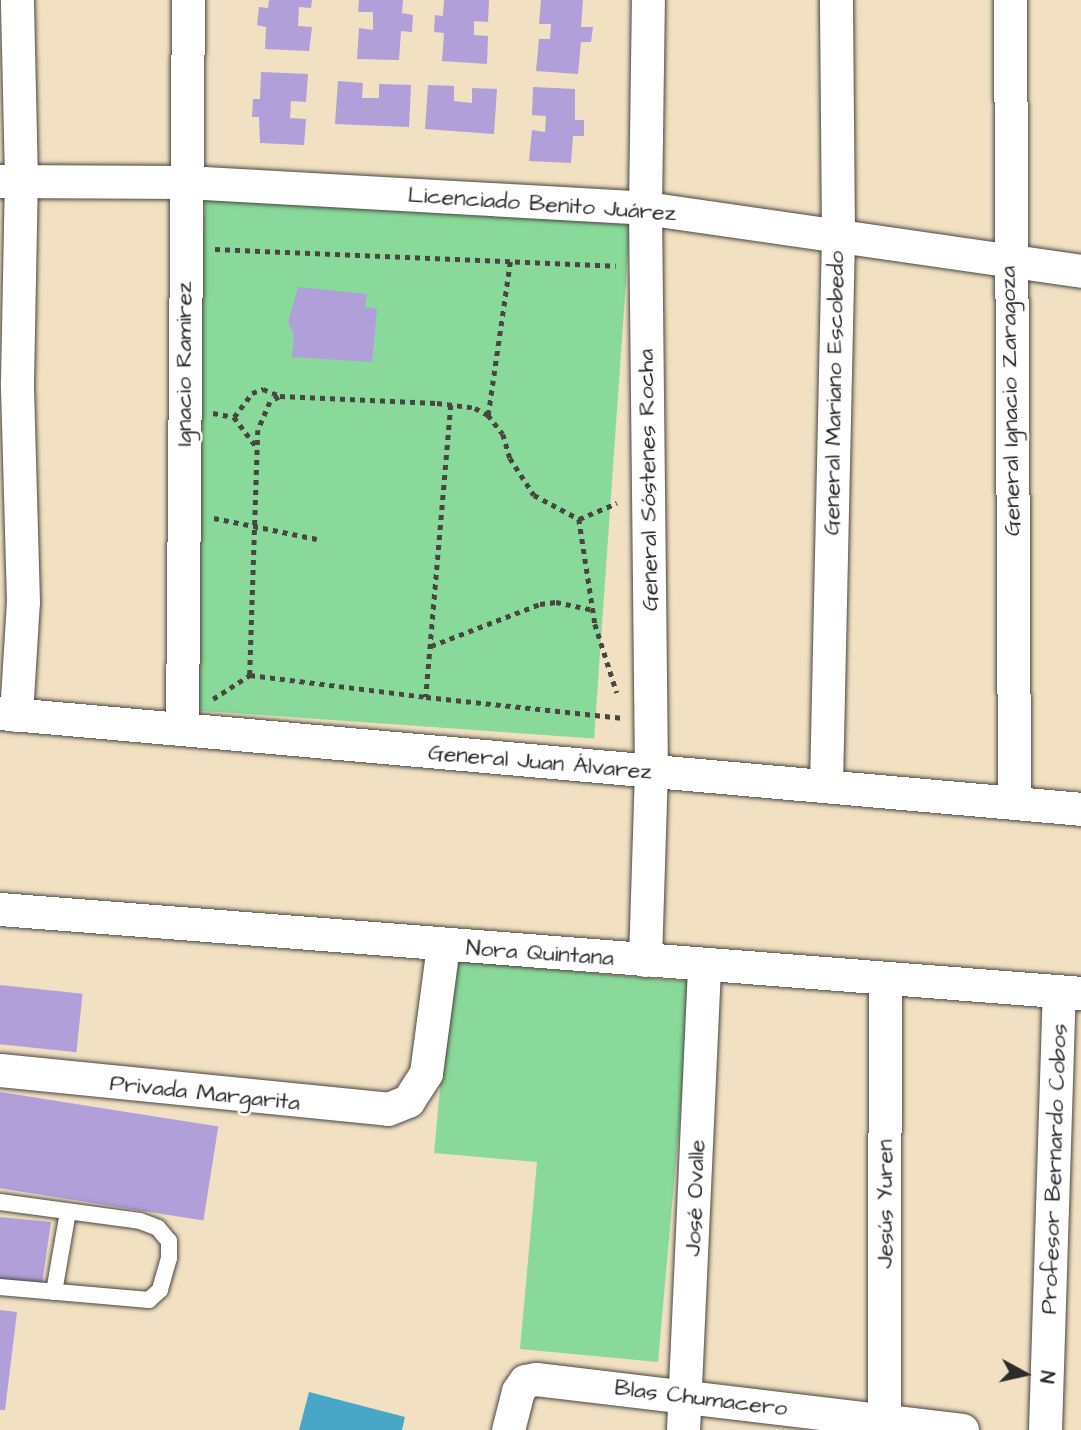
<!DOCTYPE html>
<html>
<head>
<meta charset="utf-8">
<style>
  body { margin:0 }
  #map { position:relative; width:1081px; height:1430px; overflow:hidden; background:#f1e0c2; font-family:"Architects Daughter",sans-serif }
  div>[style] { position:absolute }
  .green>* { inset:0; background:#89da9a; transform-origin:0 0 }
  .water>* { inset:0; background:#48a7c7 }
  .building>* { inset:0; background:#b09fd9; transform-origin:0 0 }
  .path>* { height:4.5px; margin-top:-2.25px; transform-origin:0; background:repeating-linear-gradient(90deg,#494642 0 5px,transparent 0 10px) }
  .roads { filter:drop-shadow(0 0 2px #494642) drop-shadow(0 0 2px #494642) }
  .service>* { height:16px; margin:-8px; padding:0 8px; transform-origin:8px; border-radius:8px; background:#fff }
  .minor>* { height:33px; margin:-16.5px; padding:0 16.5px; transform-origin:16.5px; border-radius:16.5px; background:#fff }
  span { translate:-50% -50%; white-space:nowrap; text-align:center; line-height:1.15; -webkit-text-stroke:5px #fff; paint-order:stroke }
  .street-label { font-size:23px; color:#2b2b2b }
  .north { position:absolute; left:990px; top:1339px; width:70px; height:70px; -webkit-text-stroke:5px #fff; paint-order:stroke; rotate:98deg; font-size:19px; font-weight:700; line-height:28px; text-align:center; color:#2b2b2b }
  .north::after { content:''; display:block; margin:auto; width:24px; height:32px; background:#2b2b2b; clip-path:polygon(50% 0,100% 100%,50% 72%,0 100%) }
</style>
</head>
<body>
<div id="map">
  <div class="green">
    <div style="left:206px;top:195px;width:425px;height:515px;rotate:4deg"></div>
    <div style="clip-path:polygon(452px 960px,692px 982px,658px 1362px,520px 1349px,537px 1162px,434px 1153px)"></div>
  </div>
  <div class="water">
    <div style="clip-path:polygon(309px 1392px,405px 1417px,402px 1430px,299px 1430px)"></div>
  </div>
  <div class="building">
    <div style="clip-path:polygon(269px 0,312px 0,311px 8px,299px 7px,298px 26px,312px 27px,309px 51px,265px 49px,266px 27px,257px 25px,259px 7px,268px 8px)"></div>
    <div style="clip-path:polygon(359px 0,403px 0,402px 13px,413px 15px,412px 32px,401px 31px,399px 60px,357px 59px,359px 28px,373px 30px,373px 12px,358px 12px)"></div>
    <div style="clip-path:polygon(444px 0,489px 0,488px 22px,474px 21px,474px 35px,488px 36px,487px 64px,442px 61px,444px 33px,434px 32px,435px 15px,443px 16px)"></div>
    <div style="clip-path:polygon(541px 0,583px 0,581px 27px,593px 27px,591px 42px,581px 42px,578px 74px,536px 71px,539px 39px,550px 39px,551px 24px,539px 24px)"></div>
    <div style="clip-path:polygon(261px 72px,308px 74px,306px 102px,291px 101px,290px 118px,306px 119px,304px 145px,260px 143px,259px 117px,252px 117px,253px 99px,260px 99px)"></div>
    <div style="clip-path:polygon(338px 81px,363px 83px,362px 98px,379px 98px,379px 84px,411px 85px,409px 127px,335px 124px)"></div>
    <div style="clip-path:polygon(428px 85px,454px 86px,454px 101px,472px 103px,472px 88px,497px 89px,494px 134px,425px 129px)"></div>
    <div style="clip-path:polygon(533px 87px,575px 89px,575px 120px,584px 120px,584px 136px,573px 136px,571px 163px,529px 161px,532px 130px,545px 132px,546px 116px,532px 115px)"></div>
    <div style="clip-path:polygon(298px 287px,367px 294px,365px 307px,377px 309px,372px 362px,292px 357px,294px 335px,288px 322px)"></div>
    <div style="left:0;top:985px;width:83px;height:59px;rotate:6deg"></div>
    <div style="left:0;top:1092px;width:221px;height:95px;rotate:9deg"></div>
    <div style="clip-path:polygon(0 1217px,51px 1222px,42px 1284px,0 1279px)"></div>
    <div style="clip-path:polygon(0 1310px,17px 1312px,5px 1410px,0 1410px)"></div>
  </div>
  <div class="path">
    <div style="left:215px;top:249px;width:401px;rotate:2.4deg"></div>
    <div style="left:279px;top:397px;width:10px;rotate:151deg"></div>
    <div style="left:270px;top:402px;width:30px;rotate:113deg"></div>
    <div style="left:258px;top:430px;width:245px;rotate:91.9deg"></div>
    <div style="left:250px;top:675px;width:177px;rotate:7.1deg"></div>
    <div style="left:451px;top:405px;width:293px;rotate:94.9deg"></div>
    <div style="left:426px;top:697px;width:196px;rotate:6.1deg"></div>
    <div style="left:213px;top:413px;width:21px;rotate:11deg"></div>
    <div style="left:234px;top:417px;width:39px;rotate:53deg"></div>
    <div style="left:488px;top:415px;width:155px;rotate:-81.8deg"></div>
    <div style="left:234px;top:417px;width:30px;rotate:-53deg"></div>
    <div style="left:252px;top:393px;width:12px;rotate:-20deg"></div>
    <div style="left:263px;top:389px;width:18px;rotate:22deg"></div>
    <div style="left:280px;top:396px;width:157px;rotate:2.6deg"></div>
    <div style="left:437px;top:403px;width:38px;rotate:7deg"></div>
    <div style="left:475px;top:408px;width:15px;rotate:28deg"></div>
    <div style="left:488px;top:415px;width:24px;rotate:52deg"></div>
    <div style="left:503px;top:434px;width:25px;rotate:74deg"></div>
    <div style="left:510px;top:458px;width:44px;rotate:57deg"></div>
    <div style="left:534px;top:495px;width:51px;rotate:28.1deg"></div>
    <div style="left:579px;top:519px;width:106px;rotate:81.3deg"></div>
    <div style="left:595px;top:624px;width:72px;rotate:72.3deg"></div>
    <div style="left:214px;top:518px;width:105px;rotate:11.5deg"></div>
    <div style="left:579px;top:519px;width:41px;rotate:-22.8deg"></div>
    <div style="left:431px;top:646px;width:117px;rotate:-21.1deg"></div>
    <div style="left:540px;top:604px;width:16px;rotate:-7deg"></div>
    <div style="left:556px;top:602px;width:38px;rotate:12deg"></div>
    <div style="left:213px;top:699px;width:44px;rotate:-33deg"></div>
  </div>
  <div class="roads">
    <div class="service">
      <div style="left:0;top:1202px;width:141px;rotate:7.7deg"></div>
      <div style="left:140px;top:1221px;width:19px;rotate:21deg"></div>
      <div style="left:158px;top:1228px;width:17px;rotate:50deg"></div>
      <div style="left:169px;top:1241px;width:17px;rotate:90deg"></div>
      <div style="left:169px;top:1258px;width:33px;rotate:106deg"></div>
      <div style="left:160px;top:1290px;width:15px;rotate:138deg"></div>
      <div style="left:149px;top:1300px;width:150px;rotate:-175deg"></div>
      <div style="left:54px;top:1292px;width:81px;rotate:-80.1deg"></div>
    </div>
    <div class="minor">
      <div style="left:1010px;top:0;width:803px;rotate:89.71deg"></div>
      <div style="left:0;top:181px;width:186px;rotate:0.3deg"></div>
      <div style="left:186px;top:182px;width:460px;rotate:3.2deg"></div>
      <div style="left:645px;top:208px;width:441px;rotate:8.2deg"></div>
      <div style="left:0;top:713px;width:1085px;rotate:5.07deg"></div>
      <div style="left:16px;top:715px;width:113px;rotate:-86.5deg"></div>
      <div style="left:23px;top:602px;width:220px;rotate:-91.6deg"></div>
      <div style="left:17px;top:382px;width:202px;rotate:-88.9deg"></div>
      <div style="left:21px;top:180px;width:180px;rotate:-91.3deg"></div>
      <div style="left:182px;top:727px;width:727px;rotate:-89.53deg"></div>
      <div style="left:826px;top:785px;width:550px;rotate:-88.75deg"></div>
      <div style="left:838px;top:235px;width:235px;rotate:-90.5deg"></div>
      <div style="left:0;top:909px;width:1084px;rotate:4.44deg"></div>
      <div style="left:645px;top:960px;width:188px;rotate:-88.2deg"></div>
      <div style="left:651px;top:772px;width:564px;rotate:-90.61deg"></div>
      <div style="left:645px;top:208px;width:208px;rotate:-89.2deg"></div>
      <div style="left:0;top:1070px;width:390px;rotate:5.7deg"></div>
      <div style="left:388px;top:1109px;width:22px;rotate:-22deg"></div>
      <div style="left:408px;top:1101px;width:33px;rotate:-57deg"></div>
      <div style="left:426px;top:1073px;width:128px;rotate:-82.4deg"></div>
      <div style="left:508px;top:1430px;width:40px;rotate:-75.6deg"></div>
      <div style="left:518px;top:1391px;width:12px;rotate:-55deg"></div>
      <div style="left:525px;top:1381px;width:11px;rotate:-10deg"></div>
      <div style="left:536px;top:1379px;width:429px;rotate:6.8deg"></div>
      <div style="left:683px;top:1430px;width:465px;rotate:-87.4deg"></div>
      <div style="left:884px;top:1430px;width:452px;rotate:-89.9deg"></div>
      <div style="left:1045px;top:1430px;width:438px;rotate:-88.2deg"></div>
    </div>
  </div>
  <div class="street-label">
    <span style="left:542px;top:204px;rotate:4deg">Licenciado Benito Juárez</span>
    <span style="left:184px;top:364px;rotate:-90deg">Ignacio Ramirez</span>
    <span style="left:834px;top:393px;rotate:-89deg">General Mariano Escobedo</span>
    <span style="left:1010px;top:401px;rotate:-91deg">General Ignacio Zaragoza</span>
    <span style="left:648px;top:480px;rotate:-91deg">General Sóstenes Rocha</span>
    <span style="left:540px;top:762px;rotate:5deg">General Juan Álvarez</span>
    <span style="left:540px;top:953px;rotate:4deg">Nora Quintana</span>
    <span style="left:205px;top:1093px;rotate:6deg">Privada Margarita</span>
    <span style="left:1054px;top:1169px;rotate:-88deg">Profesor Bernardo Cobos</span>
    <span style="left:695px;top:1198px;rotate:-88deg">José Ovalle</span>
    <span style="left:885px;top:1204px;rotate:-90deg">Jesús Yuren</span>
    <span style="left:701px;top:1398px;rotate:7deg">Blas Chumacero</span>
  </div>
  <div class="north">N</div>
</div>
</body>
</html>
